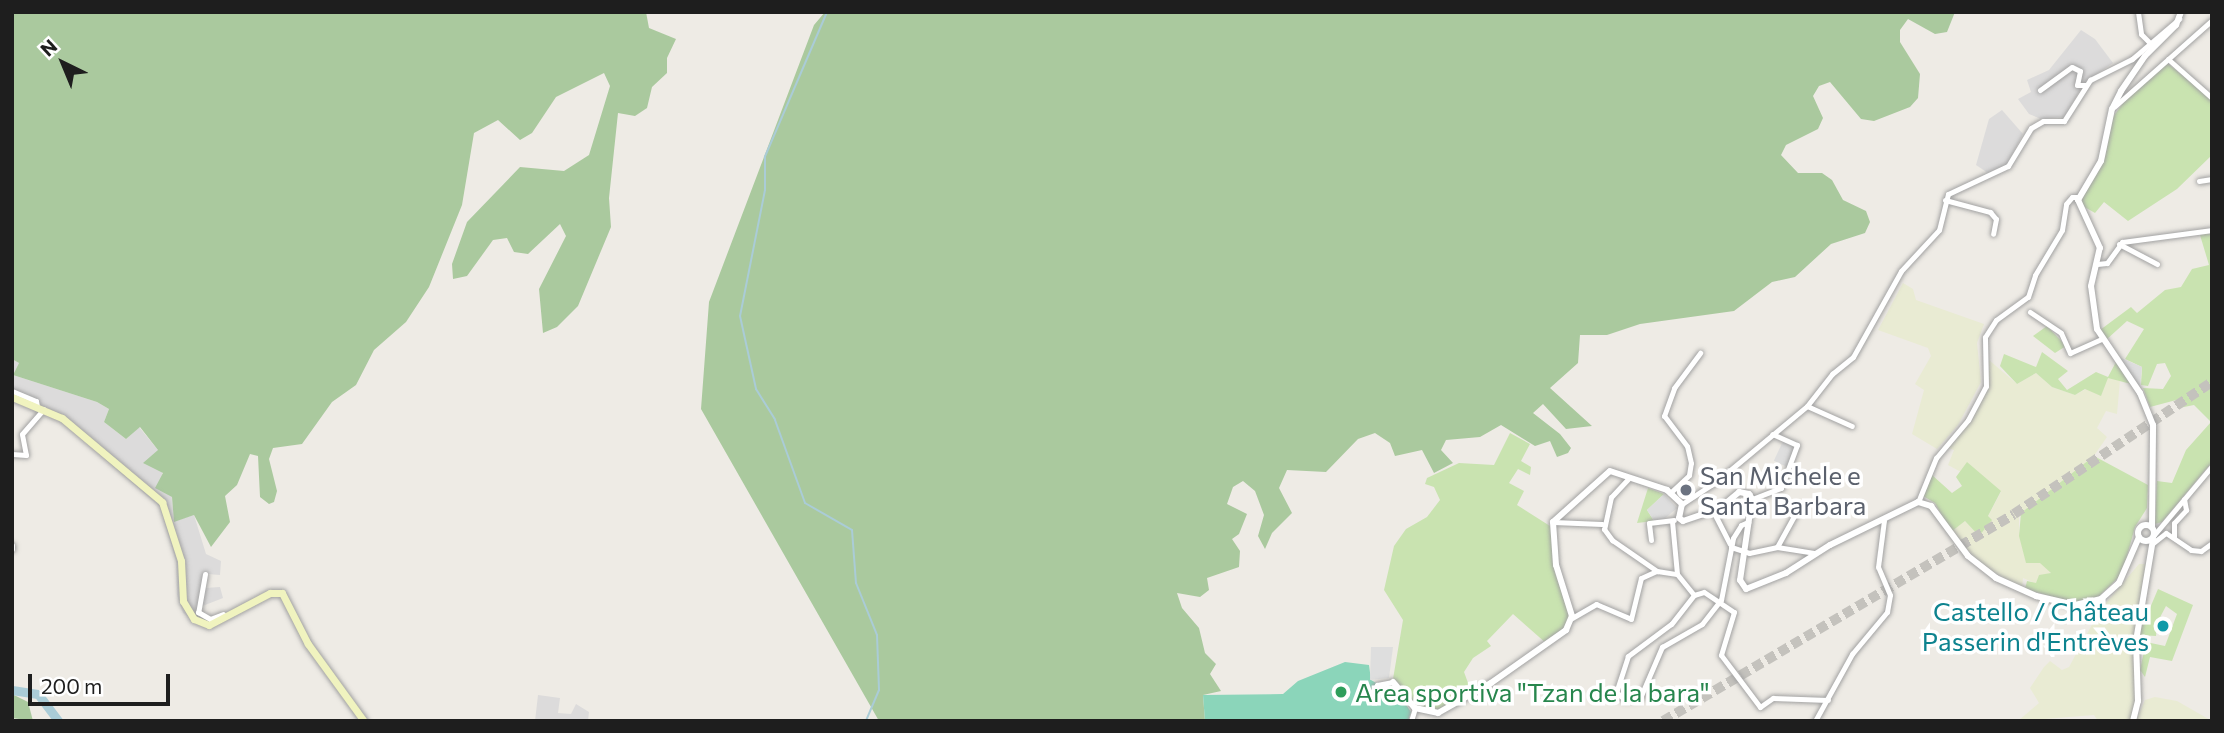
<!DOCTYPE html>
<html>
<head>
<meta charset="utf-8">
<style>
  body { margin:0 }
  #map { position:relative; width:2224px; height:733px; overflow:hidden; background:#eeebe5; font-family:Commissioner,sans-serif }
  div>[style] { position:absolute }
  .residential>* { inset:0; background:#dcdbdb }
  .farmland>* { inset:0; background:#e9ebd3 }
  .grass>* { inset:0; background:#c9e3b0 }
  .forest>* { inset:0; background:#aac99e }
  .pitch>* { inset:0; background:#8bd5ba }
  .parking>* { inset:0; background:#dedede; transform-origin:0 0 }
  .stream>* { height:2px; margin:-1px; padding:0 1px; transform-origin:1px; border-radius:1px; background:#aaccd7 }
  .river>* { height:9px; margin:-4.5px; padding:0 4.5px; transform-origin:4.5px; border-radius:4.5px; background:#aaccd7 }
  .motorway-tunnel>* { height:10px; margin-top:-5px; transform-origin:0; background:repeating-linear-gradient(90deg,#c4c2bd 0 10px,transparent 0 15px) }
  .roads { filter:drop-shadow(0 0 2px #a2a2a2) drop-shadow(0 0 2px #a2a2a2) }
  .minor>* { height:5px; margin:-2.5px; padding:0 2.5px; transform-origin:2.5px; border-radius:2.5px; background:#fff }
  .tertiary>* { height:6px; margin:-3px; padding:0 3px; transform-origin:3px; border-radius:3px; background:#fff }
  .tertiary>.ring { margin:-3px; padding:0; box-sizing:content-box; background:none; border:6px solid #fff; border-radius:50% }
  .secondary>* { height:7px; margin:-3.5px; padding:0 3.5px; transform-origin:3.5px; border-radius:3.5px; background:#f0f3bf }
  .dots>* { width:19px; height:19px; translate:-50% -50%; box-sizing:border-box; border:4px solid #fff; border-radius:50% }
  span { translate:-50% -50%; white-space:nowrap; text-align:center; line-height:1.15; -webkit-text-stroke:7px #fff; paint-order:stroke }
  .worship-label { font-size:26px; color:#5b616d }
  .left { translate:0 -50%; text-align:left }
  .culture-label { font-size:26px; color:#0d838f }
  .right { translate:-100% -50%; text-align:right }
  .leisure-label { font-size:26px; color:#27864d }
  .frame { position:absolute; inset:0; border:14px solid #1e1e1e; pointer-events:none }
  .north { position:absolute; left:28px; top:28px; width:70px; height:70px; -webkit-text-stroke:5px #fff; paint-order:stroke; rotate:317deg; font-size:19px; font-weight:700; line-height:28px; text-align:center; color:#1e1e1e }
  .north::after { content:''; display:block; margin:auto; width:24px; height:32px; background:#1e1e1e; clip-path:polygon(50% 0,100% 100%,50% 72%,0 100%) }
  .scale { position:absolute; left:28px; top:674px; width:142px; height:32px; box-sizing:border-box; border:4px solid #1e1e1e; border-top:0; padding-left:9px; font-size:21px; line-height:24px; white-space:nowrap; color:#1e1e1e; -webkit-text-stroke:5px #fff; paint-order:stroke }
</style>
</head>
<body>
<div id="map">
  <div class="residential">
    <div style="clip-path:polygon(2081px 30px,2095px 39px,2113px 63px,2085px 82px,2064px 117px,2041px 119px,2029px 114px,2018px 99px,2031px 92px,2027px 80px,2049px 70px)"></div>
    <div style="clip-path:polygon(2002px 110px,2023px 134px,2007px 164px,1988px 173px,1976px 165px,1989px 119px)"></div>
    <div style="clip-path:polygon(12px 359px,19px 363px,13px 375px,97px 402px,109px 409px,104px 422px,126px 439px,139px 427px,158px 450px,166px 492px,172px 497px,174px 521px,194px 515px,206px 554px,221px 561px,220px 575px,207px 574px,205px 588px,220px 587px,223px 598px,200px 607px,205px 615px,201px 626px,183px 613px,177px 595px,176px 561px,160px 507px,62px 422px,12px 400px)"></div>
    <div style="clip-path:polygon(538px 695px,560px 698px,558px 713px,571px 714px,576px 704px,589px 712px,588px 721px,535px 721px)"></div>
  </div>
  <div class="farmland">
    <div style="clip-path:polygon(1903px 283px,1913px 289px,1916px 300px,1984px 324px,1977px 343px,1981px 382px,1958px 425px,1937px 449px,1912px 434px,1924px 390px,1915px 384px,1931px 356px,1928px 348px,1878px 330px)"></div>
    <div style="clip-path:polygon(1989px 360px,2017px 384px,2036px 373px,2052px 387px,2075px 395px,2108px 377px,2120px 380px,2117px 414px,2106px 411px,2097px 428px,2107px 437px,2091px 460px,2019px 517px,2019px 532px,2051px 573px,2037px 584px,2023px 578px,2022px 588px,1980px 564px,1951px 532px,1965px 521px,1978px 535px,2001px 492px,1967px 463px,1961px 472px,1948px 465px,1954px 450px,1948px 448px,1971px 421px,1989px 385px)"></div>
    <div style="clip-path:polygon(2139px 564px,2146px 564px,2133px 640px,2135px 703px,2131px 721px,2098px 721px,2094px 715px,2018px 721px,2039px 703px,2030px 688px,2044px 667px,2050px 661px,2062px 670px,2069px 667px,2100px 610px)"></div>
    <div style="clip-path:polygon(2155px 697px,2177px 701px,2212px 721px,2136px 721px,2145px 700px)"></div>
  </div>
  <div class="grass">
    <div style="clip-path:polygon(2167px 63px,2212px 99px,2212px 155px,2177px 189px,2128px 221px,2104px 202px,2095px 213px,2081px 205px,2081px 200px,2105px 157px,2113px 117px,2126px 99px)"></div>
    <div style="clip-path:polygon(2212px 232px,2212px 462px,2162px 522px,2155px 524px,2157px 481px,2172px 483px,2186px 450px,2211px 422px,2194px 405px,2179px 408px,2180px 399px,2150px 407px,2143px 388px,2163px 389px,2171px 376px,2165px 363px,2157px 364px,2148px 386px,2141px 385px,2142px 367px,2125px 359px,2144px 329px,2127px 321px,2106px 340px,2100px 330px,2131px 307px,2137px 313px,2165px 290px,2181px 287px,2192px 269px,2209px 265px,2200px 235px)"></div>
    <div style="clip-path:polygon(2047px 326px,2066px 346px,2055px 353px,2033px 336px)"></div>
    <div style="clip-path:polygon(2042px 352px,2068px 371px,2058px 379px,2067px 390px,2096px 372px,2108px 377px,2116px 362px,2131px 384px,2108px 378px,2101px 396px,2085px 389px,2075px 395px,2052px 387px,2036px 373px,2017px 384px,2000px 366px,2004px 354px,2036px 367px)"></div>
    <div style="clip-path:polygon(1510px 433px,1530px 444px,1521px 461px,1531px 467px,1530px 475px,1518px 469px,1509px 483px,1524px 491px,1517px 505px,1550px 526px,1555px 573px,1570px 616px,1566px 627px,1547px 644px,1513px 614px,1487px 641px,1491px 646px,1473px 658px,1464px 672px,1471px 691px,1439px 710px,1417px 706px,1393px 679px,1403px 620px,1384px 590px,1394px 546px,1406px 529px,1427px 517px,1440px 500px,1434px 487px,1425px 484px,1427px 478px,1459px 463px,1494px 465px)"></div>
    <div style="clip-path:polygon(2094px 456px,2148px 485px,2147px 508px,2135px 527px,2122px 574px,2097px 598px,2075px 603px,2025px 589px,2027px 581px,2036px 583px,2039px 575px,2051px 573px,2040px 563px,2026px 563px,2019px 536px,2021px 513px)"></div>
    <div style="clip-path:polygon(1967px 462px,2001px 491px,1988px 516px,1992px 520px,1979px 536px,1965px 521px,1951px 532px,1935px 503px,1923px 496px,1932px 475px,1952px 493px,1962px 486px,1956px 477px)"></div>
    <div style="clip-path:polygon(1648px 488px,1664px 494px,1647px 510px,1654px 521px,1637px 523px)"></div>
    <div style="clip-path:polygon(2158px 589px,2193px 605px,2172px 661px,2150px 657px,2145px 677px,2140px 670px,2146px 642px,2165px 646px,2177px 614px,2166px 606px,2157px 623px,2156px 636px,2140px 635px,2146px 607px,2150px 608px)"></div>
  </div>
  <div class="forest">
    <div style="clip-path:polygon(12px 12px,646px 12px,649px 28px,676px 39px,667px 58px,667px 73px,652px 87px,647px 108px,635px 116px,618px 113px,609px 198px,611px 227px,578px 306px,557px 327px,543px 333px,539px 289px,566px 236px,560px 224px,528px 254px,514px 252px,507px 238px,493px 240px,467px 276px,453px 279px,452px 264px,467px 222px,520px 167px,564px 171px,589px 155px,610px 86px,604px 73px,556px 97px,532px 133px,520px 140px,498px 120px,474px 133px,462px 205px,429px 287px,406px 322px,374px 350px,356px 385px,332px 402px,302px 444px,273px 448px,269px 459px,277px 491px,274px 502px,269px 504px,260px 497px,258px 456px,250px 454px,237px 485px,225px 496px,230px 522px,211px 547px,194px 515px,174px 522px,172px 497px,155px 488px,163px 473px,143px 463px,158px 450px,140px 427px,126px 439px,104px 422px,109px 409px,97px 402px,13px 375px,19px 363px,12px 359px)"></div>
    <div style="clip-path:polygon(825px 12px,1955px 12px,1947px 32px,1935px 34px,1908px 19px,1900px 30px,1900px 42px,1920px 74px,1918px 98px,1910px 107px,1874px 121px,1861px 119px,1830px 82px,1819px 86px,1813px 96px,1823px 118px,1818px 129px,1786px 145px,1781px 155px,1798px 173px,1822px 173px,1832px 180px,1843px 200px,1866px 211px,1870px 222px,1865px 233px,1831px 244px,1795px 277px,1772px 282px,1734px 311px,1640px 324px,1607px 335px,1580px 335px,1578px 363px,1550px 388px,1592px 426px,1566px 429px,1543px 404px,1533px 413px,1560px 434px,1571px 448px,1568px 453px,1557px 457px,1550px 441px,1535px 446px,1501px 425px,1480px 437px,1446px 440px,1441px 450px,1453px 463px,1434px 473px,1422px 450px,1395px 456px,1390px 443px,1375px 433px,1358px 439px,1326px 472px,1287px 470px,1279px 488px,1292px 513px,1272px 533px,1265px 549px,1258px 536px,1264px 515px,1255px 491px,1243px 481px,1233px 487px,1227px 504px,1247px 514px,1239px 534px,1232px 539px,1240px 551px,1239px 567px,1207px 578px,1209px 590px,1200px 597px,1177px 593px,1182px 608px,1199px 628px,1205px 653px,1216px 664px,1210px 674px,1221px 691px,1203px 695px,1205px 721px,879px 721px,701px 409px,709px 302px,814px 25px)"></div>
    <div style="clip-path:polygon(12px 694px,28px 702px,33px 721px,12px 718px)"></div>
  </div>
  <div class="pitch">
    <div style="clip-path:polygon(1345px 662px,1369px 665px,1371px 680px,1401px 697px,1411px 712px,1408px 721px,1205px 721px,1203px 695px,1283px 694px,1298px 681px)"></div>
  </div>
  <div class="parking">
    <div style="clip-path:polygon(2117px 356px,2142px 367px,2140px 388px)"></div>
    <div style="left:1784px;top:439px;width:14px;height:24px;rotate:25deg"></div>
    <div style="clip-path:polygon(1664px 494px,1677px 508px,1663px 520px,1654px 521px,1647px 510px)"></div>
    <div style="clip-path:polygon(1371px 647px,1393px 647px,1389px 678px,1370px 680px)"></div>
  </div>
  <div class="stream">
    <div style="left:827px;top:12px;width:158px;rotate:113.2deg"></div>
    <div style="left:765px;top:157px;width:33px;rotate:90deg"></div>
    <div style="left:765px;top:190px;width:128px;rotate:101.2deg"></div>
    <div style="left:740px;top:316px;width:75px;rotate:77.6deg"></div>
    <div style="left:756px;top:389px;width:36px;rotate:58deg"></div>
    <div style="left:775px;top:420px;width:88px;rotate:70.1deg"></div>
    <div style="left:805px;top:503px;width:54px;rotate:29.9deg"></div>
    <div style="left:852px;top:530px;width:53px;rotate:85.7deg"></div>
    <div style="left:856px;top:583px;width:56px;rotate:68deg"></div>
    <div style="left:877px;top:635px;width:55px;rotate:87.9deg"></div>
    <div style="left:879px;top:690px;width:34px;rotate:113deg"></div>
  </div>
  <div class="river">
    <div style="left:12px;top:690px;width:26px;rotate:9deg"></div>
    <div style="left:38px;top:694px;width:34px;rotate:53deg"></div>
  </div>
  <div class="motorway-tunnel">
    <div style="left:1663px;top:721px;width:407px;rotate:-30.5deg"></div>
    <div style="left:2014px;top:514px;width:238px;rotate:-33.7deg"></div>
  </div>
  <div class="roads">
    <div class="minor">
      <div style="left:2138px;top:12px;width:22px;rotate:82deg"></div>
      <div style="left:2141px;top:34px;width:13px;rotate:45deg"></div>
      <div style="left:2168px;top:59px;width:59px;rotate:41.6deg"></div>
      <div style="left:2040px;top:90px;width:39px;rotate:-36deg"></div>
      <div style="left:2072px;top:67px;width:9px;rotate:27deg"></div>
      <div style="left:2080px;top:71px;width:14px;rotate:102deg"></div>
      <div style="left:2077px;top:85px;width:8px"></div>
      <div style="left:2114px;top:107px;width:131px;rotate:-41.6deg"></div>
      <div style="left:2199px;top:181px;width:13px;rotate:-9deg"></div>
      <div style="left:1945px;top:200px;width:47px;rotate:14.9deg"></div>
      <div style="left:1990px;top:212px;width:9px;rotate:49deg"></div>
      <div style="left:1996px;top:219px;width:15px;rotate:101deg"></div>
      <div style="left:2119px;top:244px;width:43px;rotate:27.8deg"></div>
      <div style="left:2097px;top:264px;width:10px;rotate:-6deg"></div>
      <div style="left:2107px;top:263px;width:26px;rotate:-54deg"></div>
      <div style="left:2122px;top:242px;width:91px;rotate:-7.6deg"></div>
      <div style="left:2030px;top:312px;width:37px;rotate:34deg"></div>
      <div style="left:2061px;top:333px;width:22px;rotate:66deg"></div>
      <div style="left:2070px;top:353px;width:35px;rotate:-24deg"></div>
      <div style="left:12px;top:391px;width:26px;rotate:23deg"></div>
      <div style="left:36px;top:401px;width:5px;rotate:79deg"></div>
      <div style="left:1807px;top:406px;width:49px;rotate:24deg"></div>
      <div style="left:12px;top:454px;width:14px;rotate:4deg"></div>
      <div style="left:26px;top:455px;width:21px;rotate:-101deg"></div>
      <div style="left:22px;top:434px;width:33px;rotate:-49deg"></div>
      <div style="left:1628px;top:479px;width:25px;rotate:133deg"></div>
      <div style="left:1611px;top:497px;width:33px;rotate:102deg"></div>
      <div style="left:1604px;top:529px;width:14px;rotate:54deg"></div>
      <div style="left:1612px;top:540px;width:55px;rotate:34.6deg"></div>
      <div style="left:1670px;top:493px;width:26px;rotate:-43deg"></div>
      <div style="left:1689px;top:475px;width:12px;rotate:-81deg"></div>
      <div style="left:1691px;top:463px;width:17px;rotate:-103deg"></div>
      <div style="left:1687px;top:446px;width:38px;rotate:-127deg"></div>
      <div style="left:1664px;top:416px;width:30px;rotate:-70deg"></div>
      <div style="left:1674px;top:388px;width:44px;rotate:-53.4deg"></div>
      <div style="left:1752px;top:499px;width:31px;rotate:-21deg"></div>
      <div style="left:1781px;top:488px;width:46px;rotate:-69.6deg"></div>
      <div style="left:1797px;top:445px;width:27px;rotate:-156deg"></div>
      <div style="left:1918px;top:502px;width:48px;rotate:-67.8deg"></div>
      <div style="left:1936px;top:458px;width:50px;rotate:-49.9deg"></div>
      <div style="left:1968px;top:420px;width:38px;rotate:-62deg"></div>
      <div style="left:1986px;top:386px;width:49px;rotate:-91.2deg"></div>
      <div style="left:1985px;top:337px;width:20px;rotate:-57deg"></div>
      <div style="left:1996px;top:320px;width:39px;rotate:-36deg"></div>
      <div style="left:2028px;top:297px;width:23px;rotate:-72deg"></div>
      <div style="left:2035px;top:275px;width:52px;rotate:-59deg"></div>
      <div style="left:2062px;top:230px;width:26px;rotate:-81deg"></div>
      <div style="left:2066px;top:204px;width:9px;rotate:-49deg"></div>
      <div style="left:2072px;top:197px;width:7px"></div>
      <div style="left:1682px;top:504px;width:42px;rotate:-33.3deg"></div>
      <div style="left:1717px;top:481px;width:117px;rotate:-39.8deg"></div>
      <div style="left:1807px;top:406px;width:41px;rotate:-52deg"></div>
      <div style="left:1832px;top:374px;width:27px;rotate:-39deg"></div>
      <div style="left:1853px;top:357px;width:98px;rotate:-60.8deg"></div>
      <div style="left:1901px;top:271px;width:56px;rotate:-47.2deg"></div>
      <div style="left:1939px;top:230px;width:37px;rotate:-76deg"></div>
      <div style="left:1948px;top:194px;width:66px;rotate:-25deg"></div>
      <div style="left:2008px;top:166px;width:44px;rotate:-58.8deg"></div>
      <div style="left:2031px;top:128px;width:14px;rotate:-30deg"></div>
      <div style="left:2043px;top:121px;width:21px"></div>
      <div style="left:2064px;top:121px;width:49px;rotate:-57.6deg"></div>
      <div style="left:2090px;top:80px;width:47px;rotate:-26.6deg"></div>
      <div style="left:2132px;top:59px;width:62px;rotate:-40.4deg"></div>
      <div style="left:1713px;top:511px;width:37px;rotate:63deg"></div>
      <div style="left:1672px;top:521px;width:53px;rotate:84.6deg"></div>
      <div style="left:1553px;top:522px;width:49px;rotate:2.3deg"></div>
      <div style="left:2154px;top:535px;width:90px;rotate:-50deg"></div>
      <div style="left:2174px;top:537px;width:14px;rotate:-90deg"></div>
      <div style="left:2174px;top:523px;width:18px;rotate:-47deg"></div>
      <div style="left:2186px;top:510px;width:11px;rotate:-100deg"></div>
      <div style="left:1651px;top:540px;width:17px;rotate:-97deg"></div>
      <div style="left:1649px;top:523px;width:25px;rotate:-7deg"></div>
      <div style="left:2153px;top:543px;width:16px;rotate:-38deg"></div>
      <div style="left:2166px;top:533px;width:30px;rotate:34deg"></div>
      <div style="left:2191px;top:550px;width:10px;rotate:6deg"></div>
      <div style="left:2201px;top:551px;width:14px;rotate:-36deg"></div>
      <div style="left:12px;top:545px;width:4px;rotate:90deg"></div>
      <div style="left:1731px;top:547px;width:19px;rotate:18deg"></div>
      <div style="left:1749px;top:553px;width:29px;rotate:-12deg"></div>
      <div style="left:1777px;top:547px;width:39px;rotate:9deg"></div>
      <div style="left:1777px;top:547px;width:46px;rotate:-61.2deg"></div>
      <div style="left:205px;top:574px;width:39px;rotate:100deg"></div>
      <div style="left:198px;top:612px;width:14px;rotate:30deg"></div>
      <div style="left:210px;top:619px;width:14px;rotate:-21deg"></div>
      <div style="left:1694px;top:595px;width:37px;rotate:128deg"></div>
      <div style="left:1671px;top:624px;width:54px;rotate:143.3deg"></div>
      <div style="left:1628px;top:656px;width:38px;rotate:108deg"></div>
      <div style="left:1616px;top:692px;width:11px;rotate:41deg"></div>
      <div style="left:1624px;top:699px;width:16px;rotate:-4deg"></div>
      <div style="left:1640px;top:698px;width:56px;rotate:-66.7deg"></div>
      <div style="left:1662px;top:647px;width:46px;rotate:-29.9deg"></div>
      <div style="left:1702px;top:624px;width:31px;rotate:-52deg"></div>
      <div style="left:1721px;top:600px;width:63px;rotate:-79deg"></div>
      <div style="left:1733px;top:538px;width:15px;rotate:-58deg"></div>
      <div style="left:1741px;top:525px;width:8px;rotate:-23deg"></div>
      <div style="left:1572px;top:618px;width:28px;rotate:-30deg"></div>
      <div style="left:1596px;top:604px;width:38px;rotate:23deg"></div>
      <div style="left:1631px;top:619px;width:42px;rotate:-76.3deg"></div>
      <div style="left:1641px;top:578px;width:17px;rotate:-24deg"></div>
      <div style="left:1657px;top:571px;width:20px;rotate:9deg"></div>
      <div style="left:1677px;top:574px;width:27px;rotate:51deg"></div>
      <div style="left:1694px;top:595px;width:10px;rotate:-17deg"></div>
      <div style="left:1704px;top:592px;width:36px;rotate:34deg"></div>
      <div style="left:1734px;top:612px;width:45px;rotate:106.8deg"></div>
      <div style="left:1721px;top:655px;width:65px;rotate:53.1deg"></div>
      <div style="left:1760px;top:707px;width:16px;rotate:-35deg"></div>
      <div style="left:1773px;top:698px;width:55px;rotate:2.1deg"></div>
      <div style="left:1371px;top:694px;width:11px;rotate:-56deg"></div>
      <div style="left:1377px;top:685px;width:16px;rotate:-11deg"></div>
      <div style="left:1411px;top:721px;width:14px;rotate:-73deg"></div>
      <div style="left:1815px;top:721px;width:77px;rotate:-61.1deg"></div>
      <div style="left:1852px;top:654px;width:55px;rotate:-50.2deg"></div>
      <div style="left:1887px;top:612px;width:17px;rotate:-80deg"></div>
      <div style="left:1890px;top:595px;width:30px;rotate:-113deg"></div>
      <div style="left:1878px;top:567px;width:47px;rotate:-82.7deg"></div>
    </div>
    <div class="tertiary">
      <div class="ring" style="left:2138px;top:525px;width:10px;height:10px"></div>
      <div style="left:2152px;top:527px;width:102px;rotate:-89.4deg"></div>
      <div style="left:2153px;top:425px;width:35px;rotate:-112deg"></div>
      <div style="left:2140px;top:393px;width:77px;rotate:-123.9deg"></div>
      <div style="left:2097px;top:329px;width:43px;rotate:-97.9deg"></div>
      <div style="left:2091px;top:286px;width:39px;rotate:-77deg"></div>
      <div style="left:2100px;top:248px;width:53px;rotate:-114.6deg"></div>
      <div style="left:2078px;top:200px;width:45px;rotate:-59.5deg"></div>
      <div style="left:2101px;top:161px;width:53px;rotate:-78.1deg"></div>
      <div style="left:2112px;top:109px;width:20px;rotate:-63deg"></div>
      <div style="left:2121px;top:91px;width:42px;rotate:-55.6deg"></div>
      <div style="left:2145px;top:56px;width:44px;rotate:-45deg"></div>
      <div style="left:2176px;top:25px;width:14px;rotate:-69deg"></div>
      <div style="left:1393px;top:682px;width:34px;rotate:50deg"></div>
      <div style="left:1415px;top:708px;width:24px;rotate:12deg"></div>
      <div style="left:1438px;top:713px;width:61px;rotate:-29.5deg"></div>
      <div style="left:1491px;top:683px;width:92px;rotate:-35.2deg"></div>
      <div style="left:1566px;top:630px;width:15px;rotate:-67deg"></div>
      <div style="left:1572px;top:616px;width:53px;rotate:-107.4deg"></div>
      <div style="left:1556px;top:565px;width:43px;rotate:-94deg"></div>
      <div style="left:1553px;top:522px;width:76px;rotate:-41.8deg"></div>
      <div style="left:1610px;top:471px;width:60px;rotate:18.4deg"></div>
      <div style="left:1667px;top:490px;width:21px;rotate:43deg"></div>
      <div style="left:1682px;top:504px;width:14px;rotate:102deg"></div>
      <div style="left:1679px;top:518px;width:5px;rotate:37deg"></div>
      <div style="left:1683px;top:521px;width:39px;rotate:-19deg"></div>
      <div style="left:1720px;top:508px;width:25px;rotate:-40deg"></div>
      <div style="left:1739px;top:492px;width:10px;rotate:11deg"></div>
      <div style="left:1749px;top:494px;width:6px;rotate:59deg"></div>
      <div style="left:1752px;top:499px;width:82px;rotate:98.4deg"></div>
      <div style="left:1740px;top:580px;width:11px;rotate:56deg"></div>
      <div style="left:1746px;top:589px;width:43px;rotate:-21.8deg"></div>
      <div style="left:1786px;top:573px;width:52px;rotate:-32.5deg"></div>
      <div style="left:1830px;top:545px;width:98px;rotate:-26deg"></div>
      <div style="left:1918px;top:502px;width:14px;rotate:17deg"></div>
      <div style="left:1931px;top:506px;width:62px;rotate:53.5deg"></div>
      <div style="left:1968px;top:556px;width:36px;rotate:38deg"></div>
      <div style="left:1996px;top:578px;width:44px;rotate:24.2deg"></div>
      <div style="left:2036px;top:596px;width:40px;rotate:13deg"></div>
      <div style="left:2075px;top:605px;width:27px;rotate:-13deg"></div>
      <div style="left:2101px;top:599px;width:24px;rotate:-42deg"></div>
      <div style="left:2119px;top:583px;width:50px;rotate:-66.5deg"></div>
      <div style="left:2133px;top:721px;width:21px;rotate:-76deg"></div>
      <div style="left:2138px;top:701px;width:60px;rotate:-91.9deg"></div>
      <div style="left:2136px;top:641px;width:103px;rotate:-80.5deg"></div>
    </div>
    <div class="secondary">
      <div style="left:12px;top:397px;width:54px;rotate:22.8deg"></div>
      <div style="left:62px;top:418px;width:131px;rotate:40deg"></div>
      <div style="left:162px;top:502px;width:62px;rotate:72.1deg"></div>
      <div style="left:181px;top:561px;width:40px;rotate:87.1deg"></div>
      <div style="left:183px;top:601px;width:21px;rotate:59deg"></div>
      <div style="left:194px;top:619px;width:16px;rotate:22deg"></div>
      <div style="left:209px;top:625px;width:69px;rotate:-27.7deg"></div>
      <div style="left:270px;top:593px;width:12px"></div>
      <div style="left:282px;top:593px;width:57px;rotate:63deg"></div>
      <div style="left:308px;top:644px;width:95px;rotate:54deg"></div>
    </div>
  </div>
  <div class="dots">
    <div style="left:1686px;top:490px;background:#6b7280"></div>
    <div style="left:2163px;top:626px;background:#0f9aa8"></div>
    <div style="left:1341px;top:692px;background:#2e9e5b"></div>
  </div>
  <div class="worship-label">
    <span class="left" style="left:1700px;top:490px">San Michele e<br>Santa Barbara</span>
  </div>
  <div class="culture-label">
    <span class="right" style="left:2149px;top:626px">Castello / Château<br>Passerin d'Entrèves</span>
  </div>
  <div class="leisure-label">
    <span class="left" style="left:1355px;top:692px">Area sportiva "Tzan de la bara"</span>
  </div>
  <div class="frame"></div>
  <div class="north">N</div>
  <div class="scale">200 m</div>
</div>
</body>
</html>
